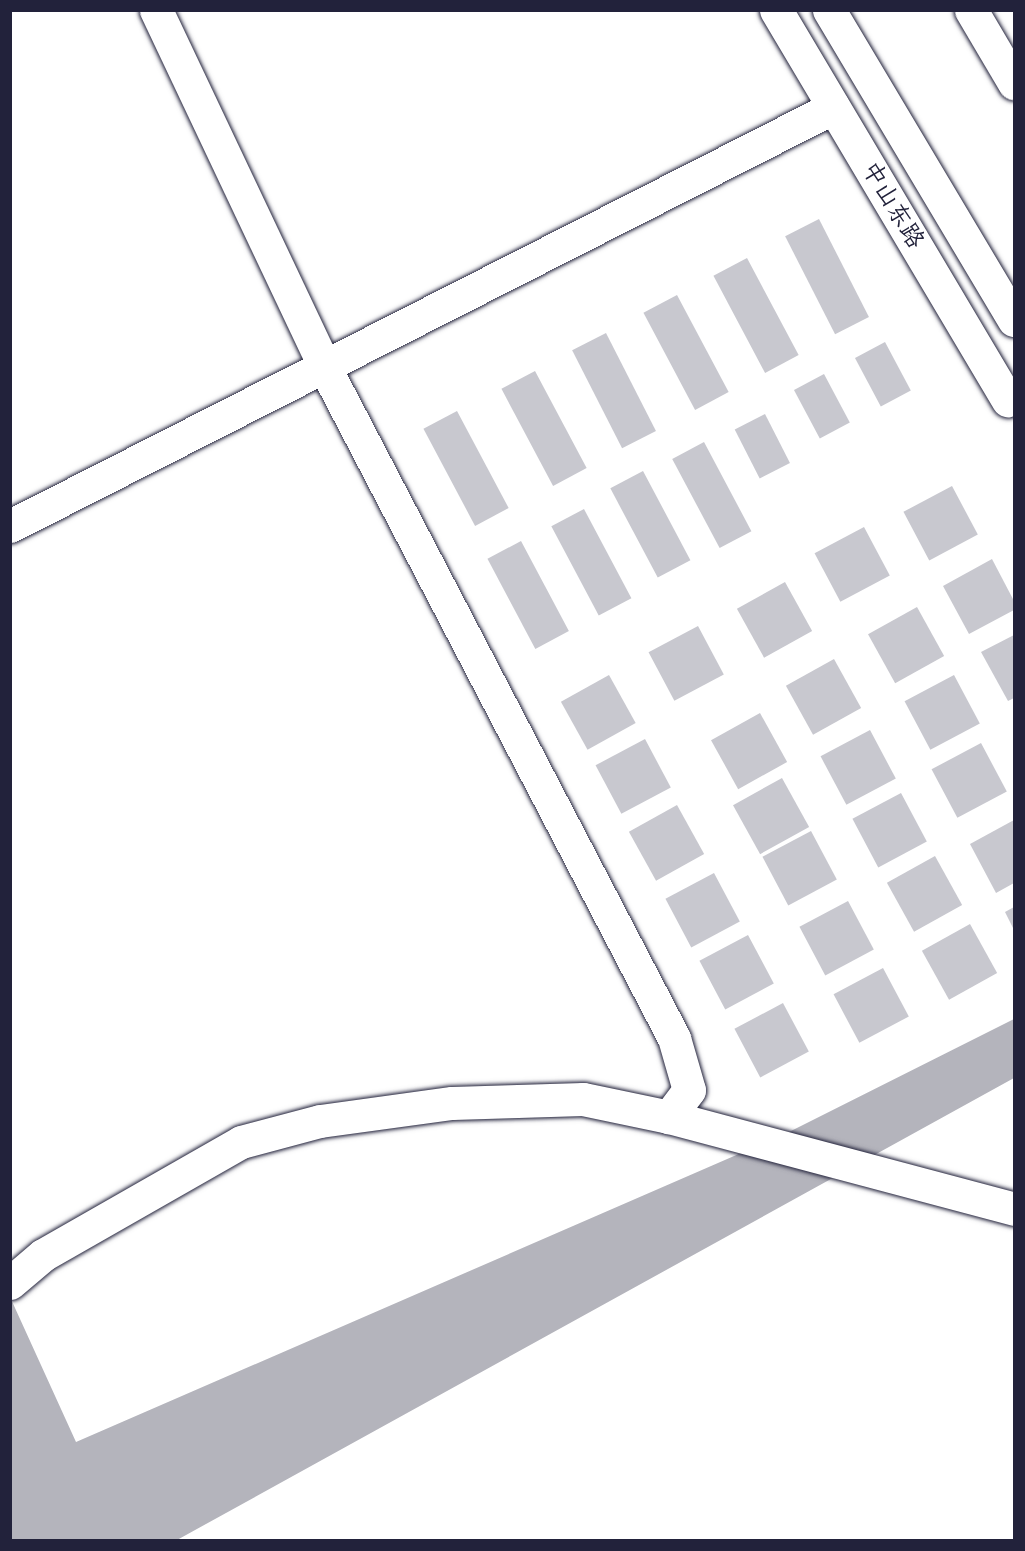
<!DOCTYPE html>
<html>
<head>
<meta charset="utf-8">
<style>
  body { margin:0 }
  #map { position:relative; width:1025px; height:1551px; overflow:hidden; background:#fff; font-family:Caveat,"LXGW WenKai TC",sans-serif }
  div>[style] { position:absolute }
  .water>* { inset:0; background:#b4b4bc }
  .building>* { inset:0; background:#c8c8cf; transform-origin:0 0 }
  .roads { filter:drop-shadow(0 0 2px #22223b) drop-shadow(0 0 2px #22223b) }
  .minor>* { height:33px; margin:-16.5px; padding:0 16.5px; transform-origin:16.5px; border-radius:16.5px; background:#fff }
  .major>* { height:33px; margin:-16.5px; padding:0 16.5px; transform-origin:16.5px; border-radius:16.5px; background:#fff }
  span { translate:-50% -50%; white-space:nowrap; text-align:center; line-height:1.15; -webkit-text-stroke:5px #fff; paint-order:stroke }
  .street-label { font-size:24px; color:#22223b }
  .frame { position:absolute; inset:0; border:12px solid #22223b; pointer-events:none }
</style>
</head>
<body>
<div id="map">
  <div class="water">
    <div style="clip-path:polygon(1014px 1019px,1014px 1078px,177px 1540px,11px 1540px,10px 1297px,76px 1442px,785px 1134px)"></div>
  </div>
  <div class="building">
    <div style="left:819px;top:219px;width:110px;height:38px;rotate:63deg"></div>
    <div style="left:747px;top:258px;width:110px;height:38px;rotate:62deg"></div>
    <div style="left:677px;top:295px;width:110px;height:38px;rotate:62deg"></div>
    <div style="left:606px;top:333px;width:110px;height:38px;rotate:63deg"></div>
    <div style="left:885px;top:342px;width:55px;height:34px;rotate:62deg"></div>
    <div style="left:535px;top:371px;width:110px;height:38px;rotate:62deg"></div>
    <div style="left:824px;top:374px;width:55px;height:34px;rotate:62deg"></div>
    <div style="left:457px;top:411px;width:110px;height:38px;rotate:62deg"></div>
    <div style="left:765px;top:414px;width:55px;height:34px;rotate:63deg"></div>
    <div style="left:704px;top:442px;width:101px;height:36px;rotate:62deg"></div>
    <div style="left:643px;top:471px;width:101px;height:37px;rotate:62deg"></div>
    <div style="left:952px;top:486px;width:55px;height:55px;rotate:62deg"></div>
    <div style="left:584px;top:509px;width:101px;height:37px;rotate:62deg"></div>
    <div style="left:864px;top:527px;width:55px;height:56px;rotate:62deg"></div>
    <div style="left:521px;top:541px;width:102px;height:38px;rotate:62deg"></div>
    <div style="clip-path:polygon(992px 559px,1014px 601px,1014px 610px,969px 634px,943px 586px)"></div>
    <div style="left:785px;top:582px;width:56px;height:55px;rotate:61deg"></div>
    <div style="left:917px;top:607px;width:56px;height:56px;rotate:61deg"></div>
    <div style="left:698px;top:626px;width:55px;height:56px;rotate:62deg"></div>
    <div style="clip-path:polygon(1014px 635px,1014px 698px,1008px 701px,981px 652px)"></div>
    <div style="left:834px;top:659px;width:56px;height:55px;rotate:61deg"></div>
    <div style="left:609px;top:675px;width:55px;height:55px;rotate:61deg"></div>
    <div style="left:954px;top:675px;width:55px;height:56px;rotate:62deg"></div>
    <div style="left:760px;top:713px;width:56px;height:56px;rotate:61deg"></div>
    <div style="left:870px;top:730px;width:55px;height:56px;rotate:62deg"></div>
    <div style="left:645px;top:739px;width:55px;height:56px;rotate:62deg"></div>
    <div style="left:981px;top:743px;width:55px;height:56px;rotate:62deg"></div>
    <div style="left:782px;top:778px;width:56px;height:56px;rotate:61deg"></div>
    <div style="left:901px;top:793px;width:55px;height:55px;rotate:62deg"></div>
    <div style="left:677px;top:805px;width:56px;height:55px;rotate:61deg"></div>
    <div style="clip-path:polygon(1014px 820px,1014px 883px,996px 893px,970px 844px)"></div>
    <div style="left:811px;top:831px;width:55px;height:55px;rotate:62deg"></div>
    <div style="left:935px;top:856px;width:56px;height:55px;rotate:61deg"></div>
    <div style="left:714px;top:873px;width:55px;height:55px;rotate:62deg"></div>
    <div style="left:848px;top:901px;width:55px;height:55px;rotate:62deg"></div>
    <div style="clip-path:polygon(1014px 907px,1014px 930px,1005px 912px)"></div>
    <div style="left:970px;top:924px;width:56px;height:55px;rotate:61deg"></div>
    <div style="left:748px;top:935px;width:55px;height:55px;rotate:62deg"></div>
    <div style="left:883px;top:968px;width:55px;height:56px;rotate:62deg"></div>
    <div style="left:783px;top:1003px;width:55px;height:55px;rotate:62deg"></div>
  </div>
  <div class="roads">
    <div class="minor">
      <div style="left:156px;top:10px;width:394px;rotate:64.7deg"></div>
      <div style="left:324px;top:366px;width:758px;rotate:62.49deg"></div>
      <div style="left:674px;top:1038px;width:54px;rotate:73.9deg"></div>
      <div style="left:689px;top:1090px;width:34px;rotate:127deg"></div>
      <div style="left:971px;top:10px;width:85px;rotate:59.5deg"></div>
      <div style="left:10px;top:526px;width:924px;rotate:-26.95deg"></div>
      <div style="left:10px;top:1283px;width:43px;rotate:-40.3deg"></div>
      <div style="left:43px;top:1255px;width:228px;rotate:-29.7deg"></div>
      <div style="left:241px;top:1142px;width:82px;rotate:-14.9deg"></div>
      <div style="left:320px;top:1121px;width:133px;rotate:-7.8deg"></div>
      <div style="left:452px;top:1103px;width:131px;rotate:-1.7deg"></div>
      <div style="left:583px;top:1099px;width:88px;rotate:11.8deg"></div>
      <div style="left:669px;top:1117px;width:357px;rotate:14.9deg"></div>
    </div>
    <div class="major">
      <div style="left:776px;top:10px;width:454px;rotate:59.3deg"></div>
      <div style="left:829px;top:10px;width:361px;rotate:59.2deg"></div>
    </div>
  </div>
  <div class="street-label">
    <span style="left:893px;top:205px;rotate:59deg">中山东路</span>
  </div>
  <div class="frame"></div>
</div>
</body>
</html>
